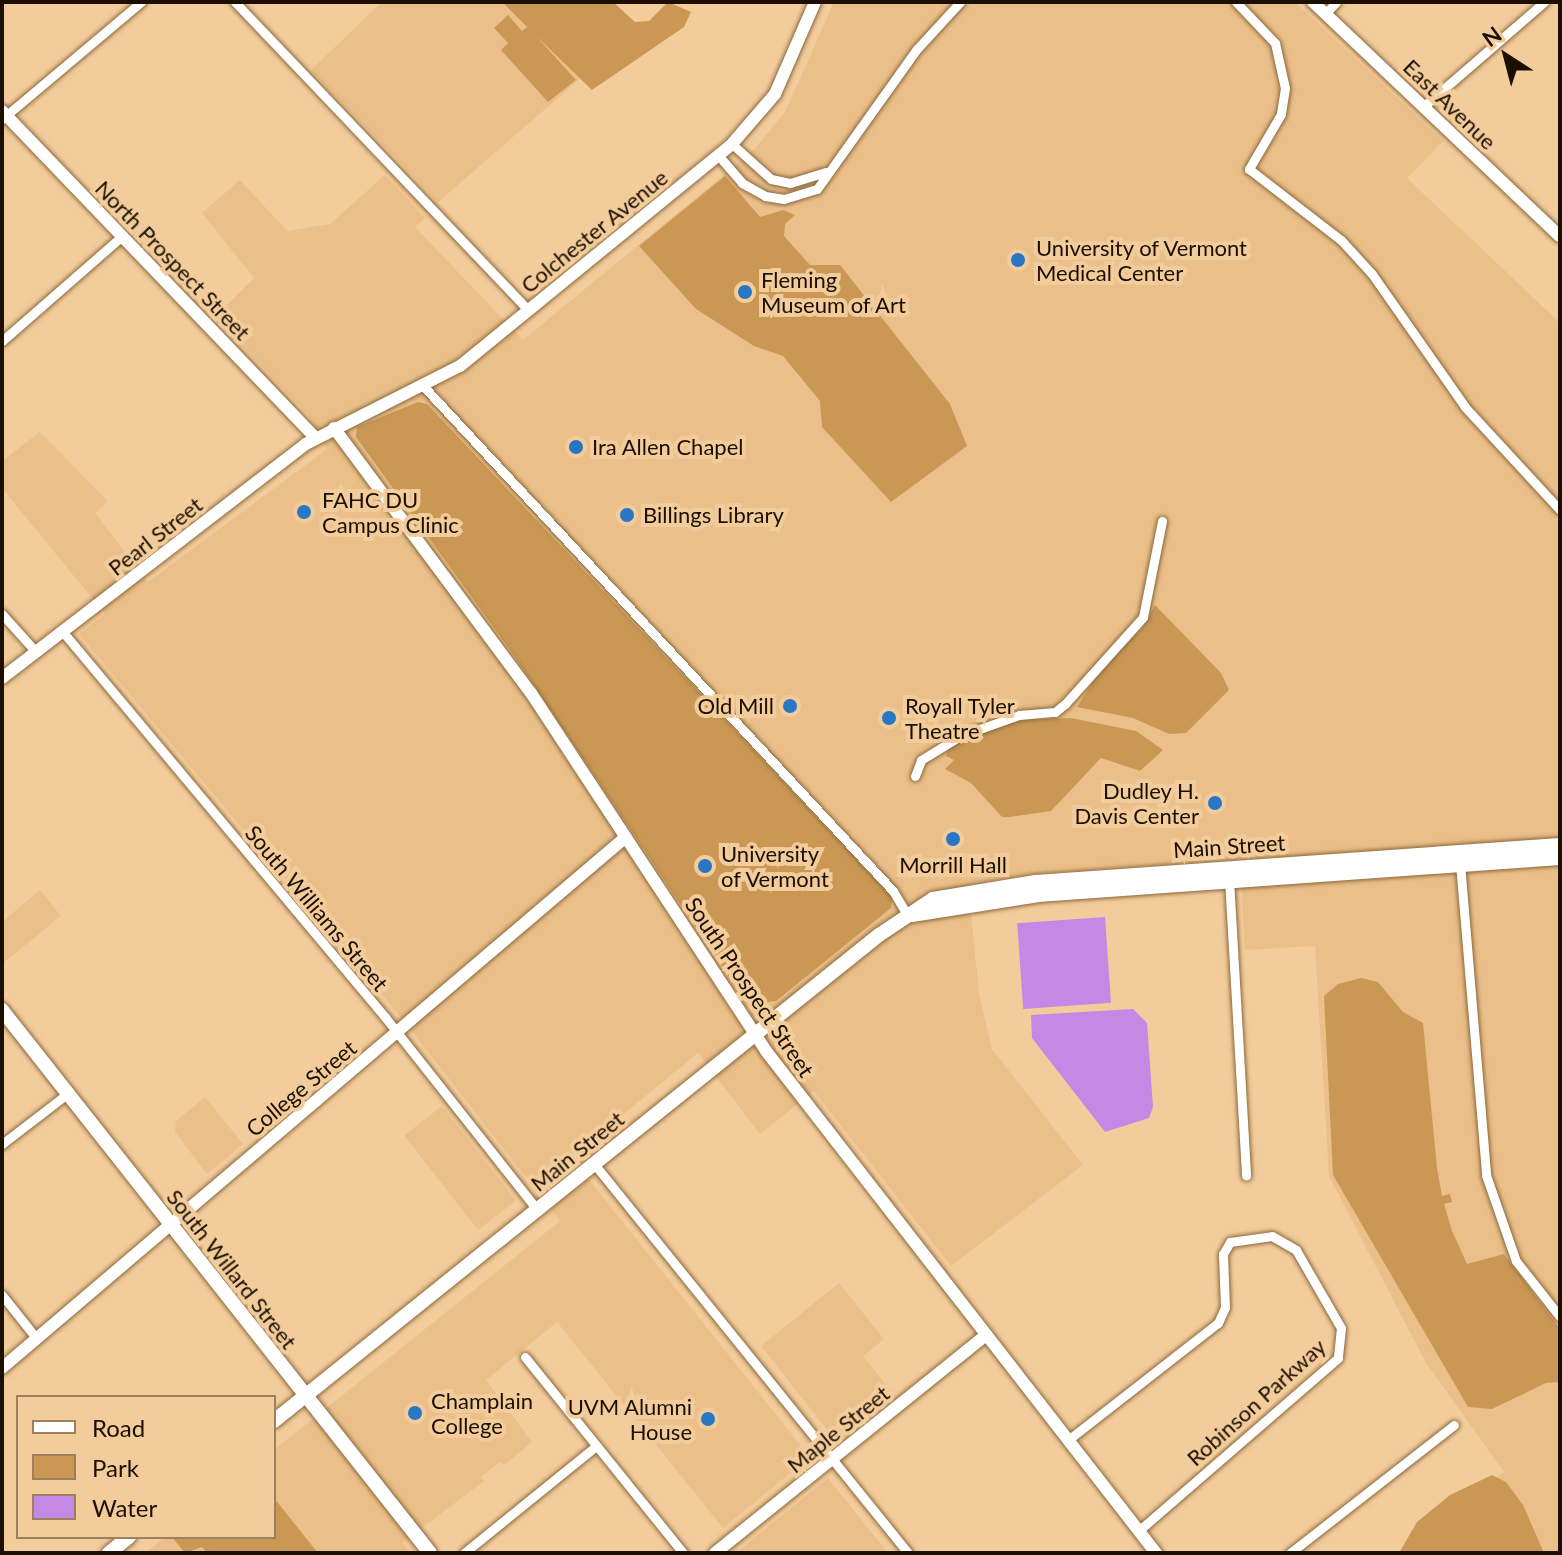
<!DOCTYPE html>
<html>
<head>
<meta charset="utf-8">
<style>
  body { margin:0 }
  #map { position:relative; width:1562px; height:1555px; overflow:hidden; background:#f3cc9c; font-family:Lato,sans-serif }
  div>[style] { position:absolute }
  .built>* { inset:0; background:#ebbf89; transform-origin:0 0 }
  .green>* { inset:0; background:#ca9854 }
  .water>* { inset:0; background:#c488e5; transform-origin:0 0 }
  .roads { filter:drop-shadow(0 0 2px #8b683b) drop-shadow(0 0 2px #8b683b) }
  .street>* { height:9px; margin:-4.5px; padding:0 4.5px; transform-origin:4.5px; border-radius:4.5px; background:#fff }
  .secondary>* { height:12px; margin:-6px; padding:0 6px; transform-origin:6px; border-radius:6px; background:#fff }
  .primary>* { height:14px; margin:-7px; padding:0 7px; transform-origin:7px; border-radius:7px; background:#fff }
  .dots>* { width:22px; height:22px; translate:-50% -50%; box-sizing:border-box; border:4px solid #f3cc9c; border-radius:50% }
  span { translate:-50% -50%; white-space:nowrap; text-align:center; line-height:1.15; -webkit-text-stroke:8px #f3cc9c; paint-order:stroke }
  .street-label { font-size:22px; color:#1c0f00 }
  .poi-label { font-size:22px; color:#1c0f00 }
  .left { translate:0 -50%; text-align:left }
  .right { translate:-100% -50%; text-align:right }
  .frame { position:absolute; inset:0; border:4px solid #1c0f00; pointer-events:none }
  .legend { position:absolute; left:16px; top:1395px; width:260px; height:144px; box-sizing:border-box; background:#f3cc9c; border:2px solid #9d805e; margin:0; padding:10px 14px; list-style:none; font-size:24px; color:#1c0f00 }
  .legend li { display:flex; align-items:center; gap:16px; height:40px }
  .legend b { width:40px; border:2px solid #9d805e }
  .north { position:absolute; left:1466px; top:16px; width:80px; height:80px; -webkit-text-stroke:6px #f3cc9c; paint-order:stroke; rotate:324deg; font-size:22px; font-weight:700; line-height:32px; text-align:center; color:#1c0f00 }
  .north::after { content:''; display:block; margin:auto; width:28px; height:36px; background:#1c0f00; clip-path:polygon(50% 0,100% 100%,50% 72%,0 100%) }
</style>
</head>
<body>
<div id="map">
  <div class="built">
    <div style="clip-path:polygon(382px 2px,502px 2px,580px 79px,438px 202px,311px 70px)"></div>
    <div style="clip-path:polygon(834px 2px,1295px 2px,1443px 141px,1407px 178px,1560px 323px,1560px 1553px,1400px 1553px,1504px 1472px,1426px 1363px,1329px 1176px,1315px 946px,1245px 950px,1240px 859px,1031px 874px,968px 884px,979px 994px,992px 1049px,1083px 1165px,951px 1266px,814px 1091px,760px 1134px,698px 1053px,571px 1157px,810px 1457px,723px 1528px,557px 1322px,486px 1380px,532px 1442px,504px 1465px,500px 1462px,481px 1477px,484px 1481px,402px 1543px,410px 1553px,145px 1553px,165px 1537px,274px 1537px,274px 1450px,560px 1221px,400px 1016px,79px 634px,105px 614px,2px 488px,2px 461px,40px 432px,108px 501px,95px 513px,148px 582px,327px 449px,310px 417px,215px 317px,254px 278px,202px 213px,240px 180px,287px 231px,330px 224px,385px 175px,425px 218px,415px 227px,523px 340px,755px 149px,785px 112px)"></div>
    <div style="clip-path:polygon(40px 890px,61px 916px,2px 964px,2px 922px)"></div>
    <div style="clip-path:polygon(205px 1097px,243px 1144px,207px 1174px,175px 1132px,176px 1121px)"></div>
    <div style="left:442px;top:1106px;width:120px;height:48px;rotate:52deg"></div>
    <div style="clip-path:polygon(839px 1283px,884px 1339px,863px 1356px,892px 1392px,834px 1439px,761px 1346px)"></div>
    <div style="clip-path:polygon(828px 1478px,888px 1553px,735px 1553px,736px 1553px)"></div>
  </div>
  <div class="green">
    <div style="clip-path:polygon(502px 2px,613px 2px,635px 22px,649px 21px,668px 2px,691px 12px,684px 27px,592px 90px,536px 36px,576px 80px,548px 102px,501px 50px,508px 43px,494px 28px,508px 15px,522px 31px,527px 27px)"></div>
    <div style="clip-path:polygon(725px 176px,760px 217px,783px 210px,795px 215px,785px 224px,784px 236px,810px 265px,840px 265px,950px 404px,967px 446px,891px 502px,822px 427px,820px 401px,783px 356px,754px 346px,696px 309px,639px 246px)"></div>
    <div style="clip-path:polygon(418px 402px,427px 404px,892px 897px,891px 908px,776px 1001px,753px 1004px,732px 981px,513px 654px,356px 437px,357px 427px)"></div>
    <div style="clip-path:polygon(1155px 605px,1221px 673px,1229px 690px,1186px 733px,1169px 734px,1133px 718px,1077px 707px,1104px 665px,1142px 629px)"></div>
    <div style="clip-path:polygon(1071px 718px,1136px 731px,1163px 750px,1140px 771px,1101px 758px,1051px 811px,1009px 817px,1002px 817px,971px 783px,945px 769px,954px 760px,946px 756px,949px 747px,989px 730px,1023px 720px)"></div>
    <div style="clip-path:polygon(1361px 978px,1378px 982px,1403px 1012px,1423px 1023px,1437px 1168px,1442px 1196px,1450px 1194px,1452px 1202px,1444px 1204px,1452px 1231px,1467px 1264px,1504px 1254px,1560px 1329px,1560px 1382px,1546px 1383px,1492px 1409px,1468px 1407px,1333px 1175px,1324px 996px,1338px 984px)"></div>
    <div style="clip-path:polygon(1492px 1475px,1506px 1482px,1523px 1505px,1544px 1553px,1399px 1553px,1417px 1522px,1450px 1495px)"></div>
    <div style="clip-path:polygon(274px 1498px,318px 1553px,207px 1553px,202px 1547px,185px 1553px,172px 1537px,274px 1537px)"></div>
  </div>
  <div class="water">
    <div style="left:1105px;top:917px;width:86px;height:88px;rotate:86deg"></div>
    <div style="clip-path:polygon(1133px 1009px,1147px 1023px,1153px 1107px,1149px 1118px,1105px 1132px,1032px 1038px,1031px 1015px)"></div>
  </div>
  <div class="roads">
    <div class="street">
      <div style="left:235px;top:2px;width:425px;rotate:46.4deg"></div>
      <div style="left:1236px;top:2px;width:57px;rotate:46.4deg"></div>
      <div style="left:1275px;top:43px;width:46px;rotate:77.5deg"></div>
      <div style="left:1285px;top:88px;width:26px;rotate:99deg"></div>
      <div style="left:1281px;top:114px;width:64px;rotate:120.2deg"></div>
      <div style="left:1249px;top:169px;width:116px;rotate:37.7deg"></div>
      <div style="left:1341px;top:240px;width:46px;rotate:47.6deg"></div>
      <div style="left:1372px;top:274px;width:162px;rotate:55deg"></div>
      <div style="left:1465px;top:407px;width:140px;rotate:47.3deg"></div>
      <div style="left:1325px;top:14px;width:16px;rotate:-47deg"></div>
      <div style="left:1424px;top:106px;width:159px;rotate:-40.9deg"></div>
      <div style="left:2px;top:119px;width:182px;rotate:-40.1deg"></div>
      <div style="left:732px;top:144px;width:52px;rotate:41.9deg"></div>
      <div style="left:771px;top:179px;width:19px;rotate:12deg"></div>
      <div style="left:790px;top:183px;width:38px;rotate:-17deg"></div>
      <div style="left:718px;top:155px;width:37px;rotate:49deg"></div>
      <div style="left:742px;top:183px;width:26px;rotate:29deg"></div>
      <div style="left:765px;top:196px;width:19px;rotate:9deg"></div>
      <div style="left:784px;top:199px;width:34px;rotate:-17deg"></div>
      <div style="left:817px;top:189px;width:172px;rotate:-54.5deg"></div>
      <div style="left:917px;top:49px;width:64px;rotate:-47.5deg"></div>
      <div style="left:2px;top:341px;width:159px;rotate:-41.2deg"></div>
      <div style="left:425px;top:388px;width:687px;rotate:47.06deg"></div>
      <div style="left:893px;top:891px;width:29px;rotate:59deg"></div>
      <div style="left:2px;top:614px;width:51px;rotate:48.2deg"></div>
      <div style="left:63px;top:632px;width:502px;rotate:50.09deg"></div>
      <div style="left:385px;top:1017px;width:247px;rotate:51.7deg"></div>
      <div style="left:915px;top:776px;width:17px;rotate:-69deg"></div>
      <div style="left:921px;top:760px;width:46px;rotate:-31.6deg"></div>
      <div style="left:960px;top:736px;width:63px;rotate:-19.6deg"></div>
      <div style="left:1019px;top:715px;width:36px;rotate:-5deg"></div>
      <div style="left:1055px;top:712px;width:13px;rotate:-39deg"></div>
      <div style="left:1065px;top:704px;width:117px;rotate:-48.1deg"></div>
      <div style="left:1143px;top:617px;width:98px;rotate:-78.8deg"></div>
      <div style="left:1460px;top:863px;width:313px;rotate:85.2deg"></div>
      <div style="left:1486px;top:1175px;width:91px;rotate:70.8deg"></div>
      <div style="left:1516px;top:1261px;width:71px;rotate:51.8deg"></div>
      <div style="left:1229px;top:879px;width:297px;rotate:86.7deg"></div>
      <div style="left:2px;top:1144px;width:82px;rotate:-37.6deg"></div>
      <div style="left:595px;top:1165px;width:499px;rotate:51.1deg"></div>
      <div style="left:2px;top:1295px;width:56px;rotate:51.5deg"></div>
      <div style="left:525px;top:1357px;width:252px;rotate:51.1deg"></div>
      <div style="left:1068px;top:1440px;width:190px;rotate:-38deg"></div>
      <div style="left:1218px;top:1323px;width:17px;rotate:-66deg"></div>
      <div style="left:1225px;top:1307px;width:53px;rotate:-92.2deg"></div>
      <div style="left:1223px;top:1254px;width:14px;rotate:-60deg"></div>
      <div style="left:1230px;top:1242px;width:42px;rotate:-8.1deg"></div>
      <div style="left:1272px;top:1236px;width:28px;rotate:30deg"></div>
      <div style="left:1296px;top:1250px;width:90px;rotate:60deg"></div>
      <div style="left:1341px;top:1328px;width:30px;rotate:96deg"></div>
      <div style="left:1338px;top:1358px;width:264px;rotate:139.1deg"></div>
      <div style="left:464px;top:1553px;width:170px;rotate:-39deg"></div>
      <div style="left:1290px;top:1553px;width:208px;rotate:-38deg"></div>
    </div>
    <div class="secondary">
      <div style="left:1313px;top:2px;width:340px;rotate:43.5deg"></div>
      <div style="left:2px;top:111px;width:453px;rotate:46.2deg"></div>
      <div style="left:334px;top:428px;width:330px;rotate:53.4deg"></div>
      <div style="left:531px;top:693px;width:428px;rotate:56.7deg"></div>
      <div style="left:766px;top:1051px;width:636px;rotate:52.16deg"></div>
      <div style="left:2px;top:678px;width:384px;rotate:-37.6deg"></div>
      <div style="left:306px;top:444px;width:173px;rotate:-26.9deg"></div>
      <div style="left:460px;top:366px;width:351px;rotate:-39.2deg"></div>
      <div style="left:732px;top:144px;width:66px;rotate:-49.3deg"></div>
      <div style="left:775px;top:94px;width:100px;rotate:-66.5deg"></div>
      <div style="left:2px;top:1368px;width:819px;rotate:-40.4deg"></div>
      <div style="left:715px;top:1553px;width:348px;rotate:-38.8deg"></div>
    </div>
    <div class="primary">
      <div style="left:912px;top:915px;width:128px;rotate:-9deg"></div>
      <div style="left:1038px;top:895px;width:523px;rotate:-4.05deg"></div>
      <div style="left:2px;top:1010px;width:691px;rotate:51.75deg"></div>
      <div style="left:274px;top:1421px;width:776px;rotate:-38.78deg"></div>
      <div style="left:879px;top:935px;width:65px;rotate:-33.7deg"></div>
      <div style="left:933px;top:899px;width:104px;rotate:-9.4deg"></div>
      <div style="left:1036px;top:882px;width:525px;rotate:-4.04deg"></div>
      <div style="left:109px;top:1553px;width:26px;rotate:-39deg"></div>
    </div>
  </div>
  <div class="dots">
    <div style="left:1018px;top:260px;background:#2976c5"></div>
    <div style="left:745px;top:292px;background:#2976c5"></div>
    <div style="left:576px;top:447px;background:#2976c5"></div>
    <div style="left:304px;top:512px;background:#2976c5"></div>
    <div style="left:627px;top:515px;background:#2976c5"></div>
    <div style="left:790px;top:706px;background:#2976c5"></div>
    <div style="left:889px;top:718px;background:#2976c5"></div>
    <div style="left:1215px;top:803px;background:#2976c5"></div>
    <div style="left:953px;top:839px;background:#2976c5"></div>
    <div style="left:705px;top:866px;background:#2976c5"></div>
    <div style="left:415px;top:1413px;background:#2976c5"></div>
    <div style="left:708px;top:1419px;background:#2976c5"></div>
  </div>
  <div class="street-label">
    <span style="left:1450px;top:104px;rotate:44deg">East Avenue</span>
    <span style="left:594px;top:231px;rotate:-39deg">Colchester Avenue</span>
    <span style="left:173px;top:260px;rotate:46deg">North Prospect Street</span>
    <span style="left:155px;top:536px;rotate:-38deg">Pearl Street</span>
    <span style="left:1229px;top:846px;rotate:-4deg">Main Street</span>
    <span style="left:317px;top:908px;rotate:50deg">South Williams Street</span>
    <span style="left:750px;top:987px;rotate:56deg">South Prospect Street</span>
    <span style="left:301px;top:1088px;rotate:-40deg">College Street</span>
    <span style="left:577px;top:1151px;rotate:-39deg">Main Street</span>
    <span style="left:232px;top:1269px;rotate:52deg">South Willard Street</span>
    <span style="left:1256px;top:1402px;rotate:-42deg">Robinson Parkway</span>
    <span style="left:838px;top:1429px;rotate:-39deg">Maple Street</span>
  </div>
  <div class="poi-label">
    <span class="left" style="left:1036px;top:260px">University of Vermont<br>Medical Center</span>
    <span class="left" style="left:761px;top:292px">Fleming<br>Museum of Art</span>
    <span class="left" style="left:592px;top:447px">Ira Allen Chapel</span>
    <span class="left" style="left:322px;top:512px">FAHC DU<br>Campus Clinic</span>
    <span class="left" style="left:643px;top:515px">Billings Library</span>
    <span class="left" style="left:905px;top:718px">Royall Tyler<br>Theatre</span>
    <span class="right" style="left:774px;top:706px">Old Mill</span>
    <span class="right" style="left:1199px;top:803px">Dudley H.<br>Davis Center</span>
    <span class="left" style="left:721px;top:866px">University<br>of Vermont</span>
    <span style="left:953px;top:865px">Morrill Hall</span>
    <span class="left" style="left:431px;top:1413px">Champlain<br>College</span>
    <span class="right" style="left:692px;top:1419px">UVM Alumni<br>House</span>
  </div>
  <div class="frame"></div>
  <ul class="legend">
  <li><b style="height:10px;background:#fff"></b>Road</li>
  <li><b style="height:22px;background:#ca9854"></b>Park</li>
  <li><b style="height:22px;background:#c488e5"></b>Water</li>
  </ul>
  <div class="north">N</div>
</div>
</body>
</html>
